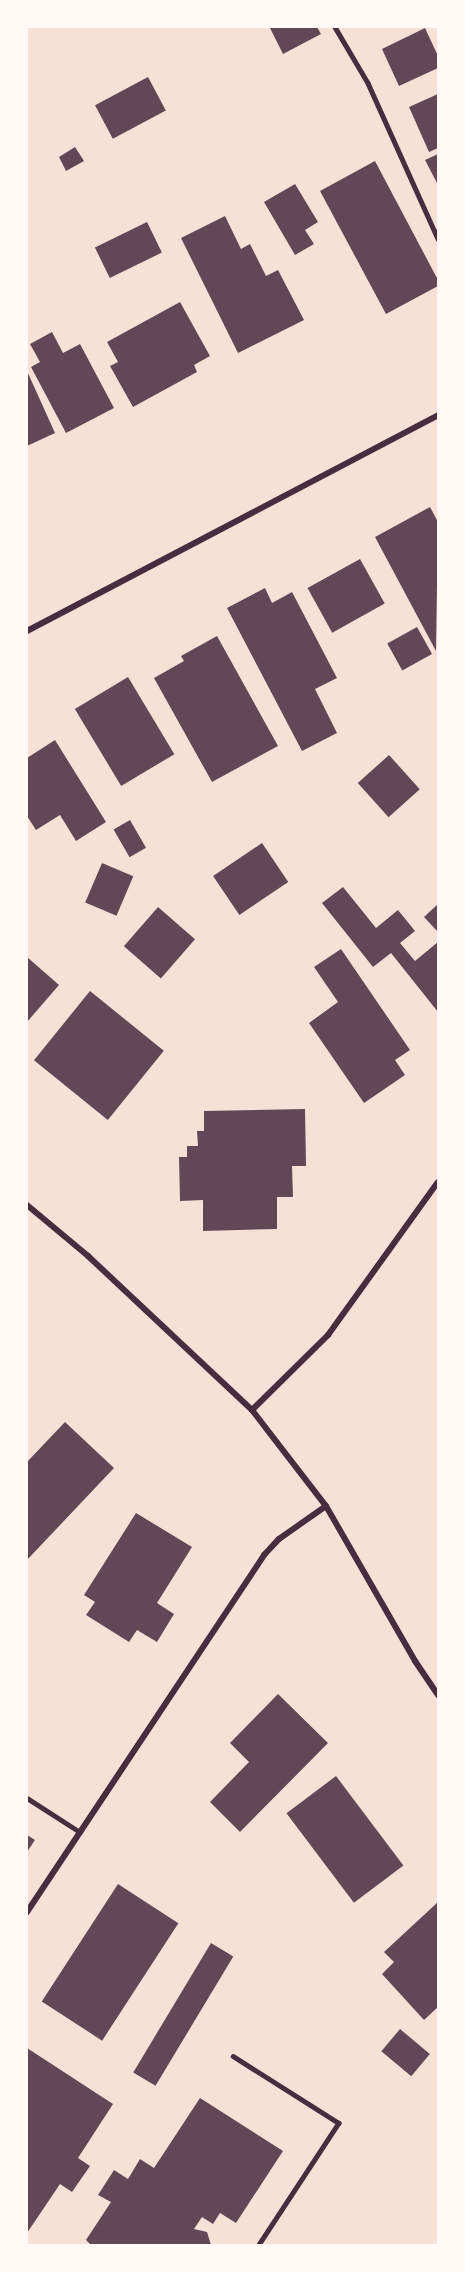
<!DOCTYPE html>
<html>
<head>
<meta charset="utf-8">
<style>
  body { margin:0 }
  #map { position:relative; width:465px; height:2272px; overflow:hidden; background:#f7e1d7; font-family:Lato,sans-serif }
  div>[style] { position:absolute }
  .building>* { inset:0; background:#644757; transform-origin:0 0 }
  .service>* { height:4.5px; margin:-2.25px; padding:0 2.25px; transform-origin:2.25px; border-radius:2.25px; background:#4a2c40 }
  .minor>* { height:6px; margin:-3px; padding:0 3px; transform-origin:3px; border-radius:3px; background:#4a2c40 }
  span { translate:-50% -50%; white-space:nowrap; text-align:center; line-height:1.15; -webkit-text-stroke:6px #fffaf5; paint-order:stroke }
  .frame { position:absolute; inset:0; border:28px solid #fffaf5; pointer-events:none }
</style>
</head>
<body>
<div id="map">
  <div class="building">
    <div style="clip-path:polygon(272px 27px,317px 27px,321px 34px,283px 54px,270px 28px)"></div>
    <div style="clip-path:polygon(425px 28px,438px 56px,438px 68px,399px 86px,382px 49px)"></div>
    <div style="left:148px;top:77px;width:38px;height:60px;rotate:62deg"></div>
    <div style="clip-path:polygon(438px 94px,438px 148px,429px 152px,409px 107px)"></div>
    <div style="clip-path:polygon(75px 147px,84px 161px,66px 171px,59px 157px)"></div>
    <div style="clip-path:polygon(438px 154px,438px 185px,425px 160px)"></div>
    <div style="clip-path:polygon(375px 161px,438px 280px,438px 286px,386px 314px,320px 191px)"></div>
    <div style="clip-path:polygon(295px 184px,318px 222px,305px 230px,314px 244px,295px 255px,264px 202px)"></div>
    <div style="clip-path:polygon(225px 216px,241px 249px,250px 244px,266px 276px,278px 270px,304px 320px,238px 353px,181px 238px)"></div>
    <div style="left:147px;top:222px;width:34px;height:58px;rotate:64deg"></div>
    <div style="clip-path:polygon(180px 302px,210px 356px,194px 365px,197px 372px,133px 407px,110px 366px,118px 362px,107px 342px)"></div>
    <div style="clip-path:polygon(52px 332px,63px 353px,80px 344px,114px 408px,66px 433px,31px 367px,40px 362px,30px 344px)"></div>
    <div style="clip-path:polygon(27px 371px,55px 433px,27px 446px)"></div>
    <div style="clip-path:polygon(430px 507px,438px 522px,436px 651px,375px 537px)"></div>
    <div style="left:360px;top:559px;width:51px;height:60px;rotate:61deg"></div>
    <div style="clip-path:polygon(265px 588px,272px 603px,292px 592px,337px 678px,315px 689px,337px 733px,302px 751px,227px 608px)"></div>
    <div style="left:417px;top:627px;width:31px;height:34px;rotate:61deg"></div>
    <div style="clip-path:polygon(217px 636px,278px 746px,212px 782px,154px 678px,184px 661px,181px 656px)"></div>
    <div style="left:128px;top:677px;width:90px;height:62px;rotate:59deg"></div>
    <div style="clip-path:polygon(55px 740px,106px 822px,76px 841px,60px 815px,36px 830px,27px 816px,27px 758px)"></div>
    <div style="left:389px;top:755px;width:46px;height:42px;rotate:48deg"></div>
    <div style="left:130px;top:820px;width:32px;height:19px;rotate:60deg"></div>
    <div style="left:262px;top:843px;width:47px;height:59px;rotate:56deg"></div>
    <div style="left:102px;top:863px;width:34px;height:43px;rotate:23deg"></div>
    <div style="clip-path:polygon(343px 887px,376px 928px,398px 910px,415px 931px,400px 943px,415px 961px,438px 942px,438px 1012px,391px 953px,373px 967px,322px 903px)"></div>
    <div style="clip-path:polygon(438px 904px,438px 932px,424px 917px)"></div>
    <div style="left:158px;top:907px;width:49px;height:52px;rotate:41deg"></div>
    <div style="clip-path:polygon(341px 949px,410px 1050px,395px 1060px,405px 1075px,364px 1103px,309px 1023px,338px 1002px,314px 967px)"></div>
    <div style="clip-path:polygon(27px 957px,59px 985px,27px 1022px)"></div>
    <div style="left:90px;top:991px;width:95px;height:89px;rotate:39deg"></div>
    <div style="clip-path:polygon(305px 1109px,306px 1166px,292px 1166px,293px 1197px,277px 1197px,277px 1229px,203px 1231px,203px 1200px,180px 1201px,179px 1157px,187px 1157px,187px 1146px,198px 1146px,197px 1131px,204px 1131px,204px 1111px)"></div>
    <div style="clip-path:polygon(65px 1422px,114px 1468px,27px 1560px,27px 1462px)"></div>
    <div style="clip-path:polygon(136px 1513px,192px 1547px,157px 1603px,174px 1614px,157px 1642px,137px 1630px,129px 1642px,86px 1615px,95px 1602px,84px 1595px)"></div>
    <div style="clip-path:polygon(278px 1694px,328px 1743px,240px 1832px,210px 1802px,249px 1762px,230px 1743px)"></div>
    <div style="left:336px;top:1776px;width:112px;height:62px;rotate:53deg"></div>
    <div style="clip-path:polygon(27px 1835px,35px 1840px,27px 1852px)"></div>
    <div style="left:118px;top:1884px;width:72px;height:140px;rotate:33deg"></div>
    <div style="clip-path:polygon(438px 1902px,438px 2007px,424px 2020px,382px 1974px,394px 1962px,384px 1952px)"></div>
    <div style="left:211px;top:1943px;width:26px;height:151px;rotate:31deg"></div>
    <div style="left:400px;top:2029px;width:39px;height:29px;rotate:40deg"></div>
    <div style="clip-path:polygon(27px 2048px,113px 2104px,78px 2158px,90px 2166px,72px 2192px,60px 2184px,27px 2233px)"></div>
    <div style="clip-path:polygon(200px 2098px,283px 2151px,236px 2223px,220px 2213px,213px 2224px,202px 2217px,194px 2229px,207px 2232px,211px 2245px,91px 2245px,86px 2240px,111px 2202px,98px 2195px,114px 2170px,128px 2179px,140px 2159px,154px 2168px)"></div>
  </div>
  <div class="service">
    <div style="left:335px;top:27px;width:65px;rotate:59.5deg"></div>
    <div style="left:368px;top:83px;width:171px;rotate:65.8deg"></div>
    <div style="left:27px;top:1798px;width:63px;rotate:32.7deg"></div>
    <div style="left:233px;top:2056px;width:125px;rotate:32.3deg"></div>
    <div style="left:339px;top:2123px;width:146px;rotate:123.3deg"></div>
  </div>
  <div class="minor">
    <div style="left:27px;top:631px;width:464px;rotate:-27.7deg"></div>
    <div style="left:27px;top:1205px;width:80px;rotate:39.9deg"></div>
    <div style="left:88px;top:1256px;width:225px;rotate:43.2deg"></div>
    <div style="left:252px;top:1410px;width:121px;rotate:52.4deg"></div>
    <div style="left:326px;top:1506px;width:179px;rotate:60.1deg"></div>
    <div style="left:415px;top:1661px;width:41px;rotate:55.9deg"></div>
    <div style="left:252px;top:1410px;width:107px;rotate:-44.6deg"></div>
    <div style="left:328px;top:1335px;width:188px;rotate:-54.3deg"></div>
    <div style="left:27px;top:1912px;width:429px;rotate:-56.4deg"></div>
    <div style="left:264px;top:1555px;width:22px;rotate:-47deg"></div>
    <div style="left:279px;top:1539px;width:57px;rotate:-35.1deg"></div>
  </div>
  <div class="frame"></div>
</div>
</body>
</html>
